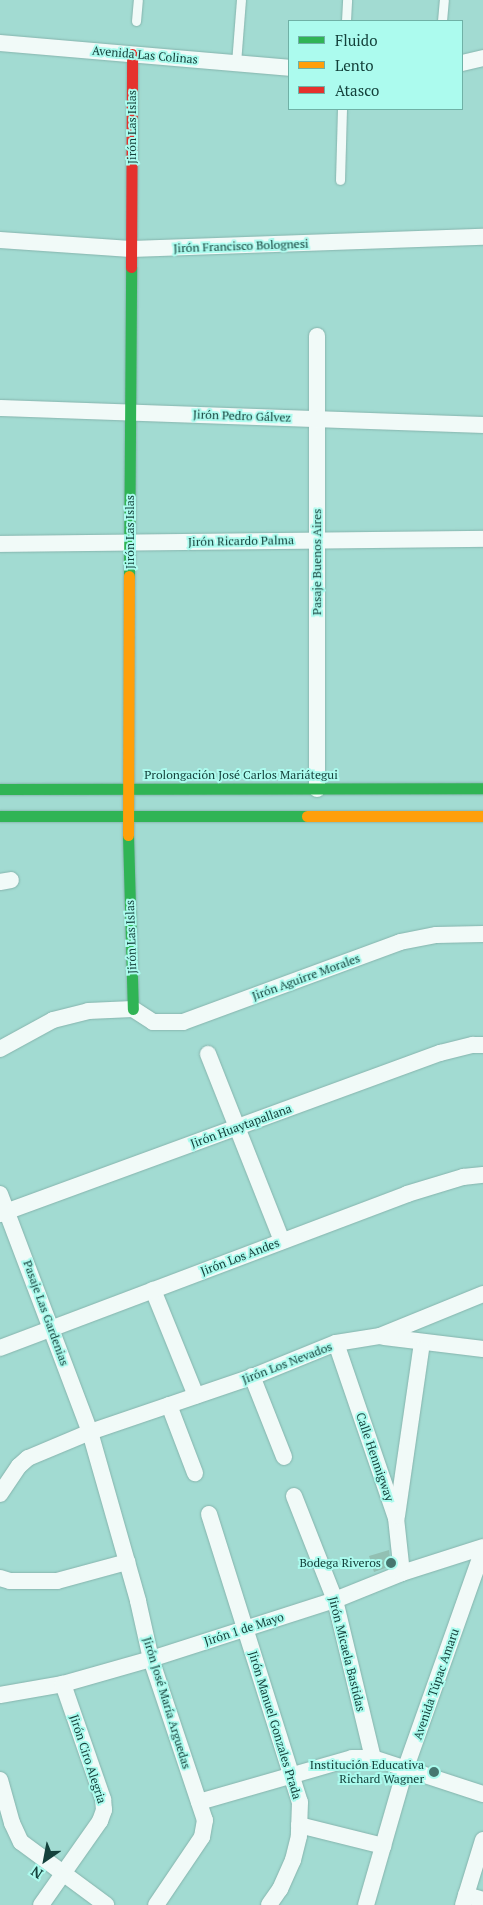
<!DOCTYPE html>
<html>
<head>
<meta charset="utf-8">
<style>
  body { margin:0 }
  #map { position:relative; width:483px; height:1905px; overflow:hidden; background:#a2dbd2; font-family:"PT Serif",serif }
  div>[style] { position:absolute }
  .building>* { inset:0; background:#92c0b3 }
  .roads { filter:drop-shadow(0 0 1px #86b4ad) drop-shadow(0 0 1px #86b4ad) }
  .lane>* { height:9px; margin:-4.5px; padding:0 4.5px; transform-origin:4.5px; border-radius:4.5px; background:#f1faf8 }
  .street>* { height:16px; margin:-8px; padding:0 8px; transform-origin:8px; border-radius:8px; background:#f1faf8 }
  .fast>* { height:11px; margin:-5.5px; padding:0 5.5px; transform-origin:5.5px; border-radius:5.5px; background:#30b455 }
  .slow>* { height:11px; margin:-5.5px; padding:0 5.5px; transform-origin:5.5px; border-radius:5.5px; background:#ff9f0a }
  .jam>* { height:11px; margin:-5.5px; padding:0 5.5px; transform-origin:5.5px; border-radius:5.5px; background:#e5322d }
  .dots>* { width:14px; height:14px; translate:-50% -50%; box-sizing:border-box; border:2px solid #acfbee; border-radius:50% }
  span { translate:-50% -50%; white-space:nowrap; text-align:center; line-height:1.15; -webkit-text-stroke:4px #acfbee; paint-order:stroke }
  .street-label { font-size:12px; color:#14413b }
  .poi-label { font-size:12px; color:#14413b }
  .right { translate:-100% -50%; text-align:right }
  .legend { position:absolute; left:288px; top:20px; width:175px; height:90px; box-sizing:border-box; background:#acfbee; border:1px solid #6fb1a6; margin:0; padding:6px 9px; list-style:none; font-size:15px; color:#14413b }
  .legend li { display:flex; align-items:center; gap:10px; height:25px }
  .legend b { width:25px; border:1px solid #6fb1a6 }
  .north { position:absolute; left:20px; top:1835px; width:50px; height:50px; -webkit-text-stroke:4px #acfbee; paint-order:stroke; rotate:213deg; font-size:14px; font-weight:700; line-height:20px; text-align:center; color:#14413b }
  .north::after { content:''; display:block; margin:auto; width:18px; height:22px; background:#14413b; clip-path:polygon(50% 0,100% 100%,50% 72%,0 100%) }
</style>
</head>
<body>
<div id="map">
  <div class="building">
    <div style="clip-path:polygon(389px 1550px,391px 1566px,374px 1572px,369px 1556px)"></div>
  </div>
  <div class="roads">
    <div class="lane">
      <div style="left:136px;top:21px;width:21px;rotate:-85deg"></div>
      <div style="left:346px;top:21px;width:21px;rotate:-87deg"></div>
      <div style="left:442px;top:21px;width:21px;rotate:-85deg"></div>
      <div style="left:236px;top:63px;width:63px;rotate:-85.5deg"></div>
      <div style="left:340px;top:180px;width:71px;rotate:-88.4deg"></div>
    </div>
    <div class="street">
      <div style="left:0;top:43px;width:290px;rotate:4.9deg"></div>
      <div style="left:462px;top:63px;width:22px;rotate:-13deg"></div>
      <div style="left:0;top:240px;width:131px;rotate:3.9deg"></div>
      <div style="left:131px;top:249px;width:352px;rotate:-2deg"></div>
      <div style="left:317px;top:336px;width:453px;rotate:90deg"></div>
      <div style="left:0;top:408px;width:483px;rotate:2deg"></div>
      <div style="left:0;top:544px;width:483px;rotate:-0.6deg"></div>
      <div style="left:0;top:882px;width:11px;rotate:-10deg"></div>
      <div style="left:0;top:1049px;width:60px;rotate:-28.7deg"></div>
      <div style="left:53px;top:1020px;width:36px;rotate:-14deg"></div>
      <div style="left:88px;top:1011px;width:45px;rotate:-2.5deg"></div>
      <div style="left:133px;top:1009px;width:24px;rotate:33deg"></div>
      <div style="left:153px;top:1022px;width:30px"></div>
      <div style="left:183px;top:1022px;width:231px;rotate:-20.2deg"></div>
      <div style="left:400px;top:942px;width:37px;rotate:-11deg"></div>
      <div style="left:436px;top:935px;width:47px;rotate:-1.2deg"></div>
      <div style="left:208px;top:1054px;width:201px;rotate:68.4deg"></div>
      <div style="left:0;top:1194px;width:254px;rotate:69.3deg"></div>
      <div style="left:90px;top:1432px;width:176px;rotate:74.1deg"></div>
      <div style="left:138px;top:1601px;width:59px;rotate:77.4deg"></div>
      <div style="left:151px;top:1659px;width:170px;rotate:71.5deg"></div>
      <div style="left:205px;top:1820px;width:17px;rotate:100deg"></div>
      <div style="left:202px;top:1837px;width:82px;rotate:124.1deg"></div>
      <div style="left:0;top:1214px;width:469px;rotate:-20.1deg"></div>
      <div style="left:440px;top:1053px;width:34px;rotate:-14deg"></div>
      <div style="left:473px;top:1045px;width:10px"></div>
      <div style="left:153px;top:1290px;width:114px;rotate:67.9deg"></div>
      <div style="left:384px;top:1337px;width:100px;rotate:6.9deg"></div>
      <div style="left:336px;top:1343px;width:185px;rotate:71.1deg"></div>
      <div style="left:396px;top:1518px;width:55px;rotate:83.8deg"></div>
      <div style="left:0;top:1348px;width:435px;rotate:-20.7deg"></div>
      <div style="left:407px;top:1194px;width:59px;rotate:-16.9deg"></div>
      <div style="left:463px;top:1177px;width:20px;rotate:-6deg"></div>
      <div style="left:252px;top:1376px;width:87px;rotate:68.4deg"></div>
      <div style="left:169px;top:1405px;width:73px;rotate:69.1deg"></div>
      <div style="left:0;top:1494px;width:34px;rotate:-56deg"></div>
      <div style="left:19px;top:1466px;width:12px;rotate:-42deg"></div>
      <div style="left:28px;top:1458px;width:67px;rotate:-22.8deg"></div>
      <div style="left:90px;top:1432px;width:176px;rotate:-18.8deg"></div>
      <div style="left:257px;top:1375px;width:85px;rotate:-22.1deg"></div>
      <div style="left:336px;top:1343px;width:45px;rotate:-9deg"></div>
      <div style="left:380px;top:1336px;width:111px;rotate:-22.2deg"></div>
      <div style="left:294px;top:1496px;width:112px;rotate:68.5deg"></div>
      <div style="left:335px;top:1600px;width:163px;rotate:76.5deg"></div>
      <div style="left:209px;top:1514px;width:302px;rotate:72.5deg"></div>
      <div style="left:300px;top:1802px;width:34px;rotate:92deg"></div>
      <div style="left:299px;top:1836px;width:25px;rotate:104deg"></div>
      <div style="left:293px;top:1860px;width:32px;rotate:114deg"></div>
      <div style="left:280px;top:1889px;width:19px;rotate:125deg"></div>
      <div style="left:397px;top:1516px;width:168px;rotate:-81.8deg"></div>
      <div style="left:0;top:1578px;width:10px;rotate:17deg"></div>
      <div style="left:10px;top:1581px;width:47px"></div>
      <div style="left:57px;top:1581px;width:73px;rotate:-15.2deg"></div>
      <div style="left:0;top:1695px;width:64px;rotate:-9.9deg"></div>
      <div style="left:63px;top:1684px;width:91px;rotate:-15.9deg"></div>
      <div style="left:151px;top:1659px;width:193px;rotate:-17.8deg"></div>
      <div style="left:335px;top:1600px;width:72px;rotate:-21.9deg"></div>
      <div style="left:402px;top:1573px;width:85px;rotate:-17.8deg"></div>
      <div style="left:0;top:1780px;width:45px;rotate:74.4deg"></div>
      <div style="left:12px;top:1823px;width:21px;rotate:65deg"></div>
      <div style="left:21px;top:1842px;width:106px;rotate:36.5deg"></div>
      <div style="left:199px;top:1802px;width:159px;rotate:-16deg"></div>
      <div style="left:352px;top:1758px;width:21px"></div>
      <div style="left:373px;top:1758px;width:116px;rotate:18.1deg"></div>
      <div style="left:299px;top:1825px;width:87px;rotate:14deg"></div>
      <div style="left:466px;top:1895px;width:18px;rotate:16deg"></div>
      <div style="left:41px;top:1905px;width:103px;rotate:-54.9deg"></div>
      <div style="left:100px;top:1821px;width:12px;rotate:-70deg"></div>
      <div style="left:104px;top:1810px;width:11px;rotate:-95deg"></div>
      <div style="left:103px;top:1799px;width:122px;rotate:-109.2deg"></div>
      <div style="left:366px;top:1905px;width:141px;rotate:-73.9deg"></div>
      <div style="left:405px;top:1770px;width:233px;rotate:-70.5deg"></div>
      <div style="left:463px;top:1905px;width:68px;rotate:-72.9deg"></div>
    </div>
    <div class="fast">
      <div style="left:129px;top:576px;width:309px;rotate:-89.6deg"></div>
      <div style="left:0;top:789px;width:483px;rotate:-0.1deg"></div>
      <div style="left:0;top:816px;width:307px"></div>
      <div style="left:128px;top:835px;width:174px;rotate:88.4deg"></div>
    </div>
    <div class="slow">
      <div style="left:307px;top:816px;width:176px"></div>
      <div style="left:128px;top:835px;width:259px;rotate:-89.8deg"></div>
    </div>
    <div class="jam">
      <div style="left:131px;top:267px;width:213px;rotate:-89.7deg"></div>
    </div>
  </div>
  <div class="dots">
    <div style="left:391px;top:1563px;background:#467770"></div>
    <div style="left:434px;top:1772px;background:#467770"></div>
  </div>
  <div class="street-label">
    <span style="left:145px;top:55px;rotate:5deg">Avenida Las Colinas</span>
    <span style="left:132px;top:127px;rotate:-90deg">Jirón Las Islas</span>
    <span style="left:241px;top:246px;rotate:-2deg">Jirón Francisco Bolognesi</span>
    <span style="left:242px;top:416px;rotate:2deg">Jirón Pedro Gálvez</span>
    <span style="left:130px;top:532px;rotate:-90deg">Jirón Las Islas</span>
    <span style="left:241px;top:541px;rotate:-1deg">Jirón Ricardo Palma</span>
    <span style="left:317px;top:562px;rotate:-90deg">Pasaje Buenos Aires</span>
    <span style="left:241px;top:775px">Prolongación José Carlos Mariátegui</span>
    <span style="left:131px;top:937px;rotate:-92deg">Jirón Las Islas</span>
    <span style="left:306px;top:977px;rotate:-20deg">Jirón Aguirre Morales</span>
    <span style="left:241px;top:1126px;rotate:-20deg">Jirón Huaytapallana</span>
    <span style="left:240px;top:1257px;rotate:-21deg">Jirón Los Andes</span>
    <span style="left:46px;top:1313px;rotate:70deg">Pasaje Las Gardenias</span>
    <span style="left:287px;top:1363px;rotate:-21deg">Jirón Los Nevados</span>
    <span style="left:375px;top:1457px;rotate:71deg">Calle Henmigway</span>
    <span style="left:244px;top:1629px;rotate:-18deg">Jirón 1 de Mayo</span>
    <span style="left:347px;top:1654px;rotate:76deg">Jirón Micaela Bastidas</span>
    <span style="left:436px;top:1684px;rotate:-71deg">Avenida Túpac Amaru</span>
    <span style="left:167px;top:1703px;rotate:73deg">Jirón José María Arguedas</span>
    <span style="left:275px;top:1725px;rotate:73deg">Jirón Manuel Gonzales Prada</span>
    <span style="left:88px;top:1759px;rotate:72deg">Jirón Ciro Alegria</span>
  </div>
  <div class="poi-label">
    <span class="right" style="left:381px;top:1563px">Bodega Riveros</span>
    <span class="right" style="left:424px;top:1772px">Institución Educativa<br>Richard Wagner</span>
  </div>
  <ul class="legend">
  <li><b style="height:6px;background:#30b455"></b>Fluido</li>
  <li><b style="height:6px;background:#ff9f0a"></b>Lento</li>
  <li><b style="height:6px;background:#e5322d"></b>Atasco</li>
  </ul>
  <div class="north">N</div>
</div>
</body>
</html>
